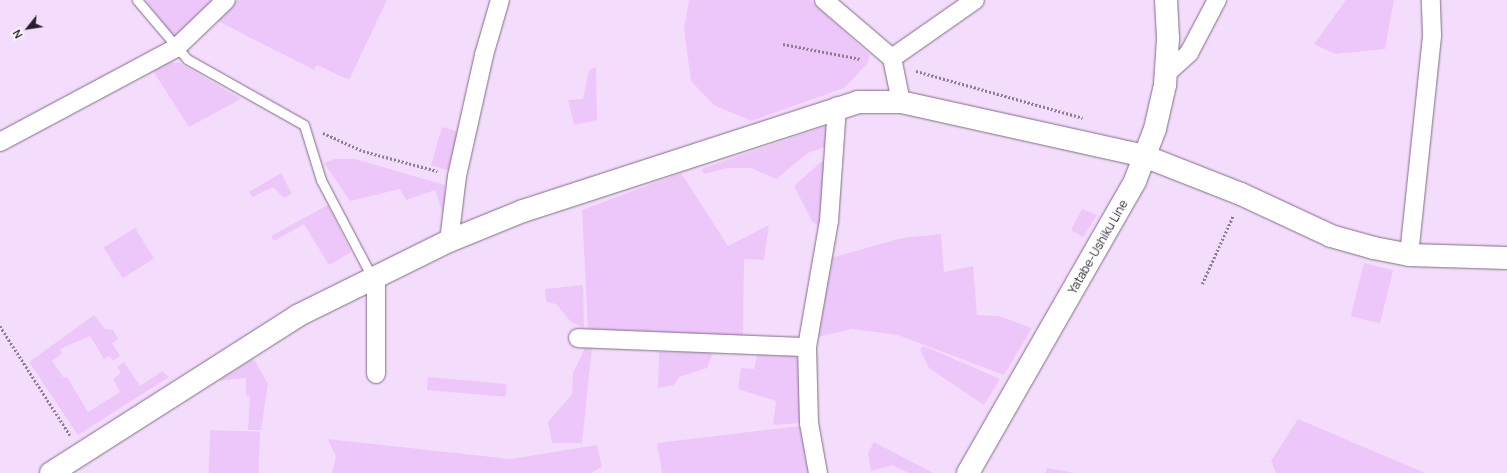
<!DOCTYPE html>
<html>
<head>
<meta charset="utf-8">
<style>
  body { margin:0 }
  #map { position:relative; width:1507px; height:473px; overflow:hidden; background:#f4ddfc; font-family:Manrope,sans-serif }
  div>[style] { position:absolute }
  .green>* { inset:0; background:#edc7fa; transform-origin:0 0 }
  .path>* { height:2.5px; margin-top:-1.25px; transform-origin:0; background:repeating-linear-gradient(90deg,#8d7e93 0 2px,transparent 0 4px) }
  .roads { filter:drop-shadow(0 0 1px #816c88) drop-shadow(0 0 1px #816c88) }
  .lane>* { height:9px; margin:-4.5px; padding:0 4.5px; transform-origin:4.5px; border-radius:4.5px; background:#fff }
  .street>* { height:18px; margin:-9px; padding:0 9px; transform-origin:9px; border-radius:9px; background:#fff }
  .secondary>* { height:22px; margin:-11px; padding:0 11px; transform-origin:11px; border-radius:11px; background:#fff }
  span { translate:-50% -50%; white-space:nowrap; text-align:center; line-height:1.15; -webkit-text-stroke:3.5px #fff; paint-order:stroke }
  .street-label { font-size:12px; color:#271f2a }
  .north { position:absolute; left:8px; top:8px; width:40px; height:40px; -webkit-text-stroke:3px #fff; paint-order:stroke; rotate:240deg; font-size:11px; font-weight:700; line-height:16px; text-align:center; color:#271f2a }
  .north::after { content:''; display:block; margin:auto; width:14px; height:18px; background:#271f2a; clip-path:polygon(50% 0,100% 100%,50% 72%,0 100%) }
</style>
</head>
<body>
<div id="map">
  <div class="green">
    <div style="clip-path:polygon(145px 0,214px 0,175px 38px)"></div>
    <div style="clip-path:polygon(237px 0,387px 0,349px 80px,317px 65px,314px 70px,216px 20px)"></div>
    <div style="clip-path:polygon(689px 0,810px 0,870px 55px,867px 64px,844px 88px,751px 121px,714px 105px,691px 81px,684px 29px)"></div>
    <div style="clip-path:polygon(1346px 0,1394px 0,1385px 49px,1335px 54px,1314px 44px)"></div>
    <div style="clip-path:polygon(168px 62px,180px 63px,241px 99px,189px 127px,153px 71px)"></div>
    <div style="clip-path:polygon(596px 67px,597px 120px,574px 125px,568px 100px,583px 99px,589px 70px)"></div>
    <div style="clip-path:polygon(826px 126px,825px 147px,808px 153px,776px 179px,751px 168px,727px 168px,704px 174px,701px 169px)"></div>
    <div style="left:442px;top:127px;width:18px;height:40px;rotate:16deg"></div>
    <div style="clip-path:polygon(335px 159px,355px 159px,445px 185px,445px 220px,435px 190px,406px 200px,400px 189px,350px 201px,324px 163px)"></div>
    <div style="clip-path:polygon(822px 161px,827px 162px,819px 226px,812px 221px,794px 186px)"></div>
    <div style="clip-path:polygon(281px 173px,292px 194px,284px 198px,273px 187px,253px 197px,249px 192px)"></div>
    <div style="clip-path:polygon(681px 173px,728px 246px,769px 225px,764px 260px,744px 259px,743px 337px,588px 329px,582px 210px)"></div>
    <div style="clip-path:polygon(328px 205px,351px 252px,329px 265px,304px 224px,274px 241px,271px 236px)"></div>
    <div style="clip-path:polygon(1082px 209px,1097px 215px,1083px 237px,1071px 230px)"></div>
    <div style="left:135px;top:228px;width:36px;height:37px;rotate:58deg"></div>
    <div style="clip-path:polygon(941px 234px,944px 272px,973px 266px,977px 315px,999px 316px,1032px 328px,1004px 375px,898px 335px,852px 329px,817px 337px,831px 258px,902px 238px)"></div>
    <div style="left:1364px;top:263px;width:30px;height:55px;rotate:14deg"></div>
    <div style="clip-path:polygon(583px 285px,584px 328px,571px 322px,556px 304px,546px 302px,545px 289px)"></div>
    <div style="clip-path:polygon(94px 315px,105px 329px,113px 330px,118px 339px,112px 343px,120px 356px,113px 361px,110px 356px,104px 359px,90px 336px,60px 349px,62px 353px,52px 361px,64px 378px,67px 377px,88px 412px,120px 392px,113px 379px,121px 373px,117px 367px,124px 362px,140px 386px,162px 371px,169px 377px,78px 435px,29px 362px)"></div>
    <div style="clip-path:polygon(587px 344px,592px 348px,582px 443px,552px 443px,548px 422px,572px 394px,573px 373px)"></div>
    <div style="clip-path:polygon(924px 346px,1000px 379px,984px 405px,929px 368px,920px 349px)"></div>
    <div style="clip-path:polygon(659px 352px,709px 352px,712px 355px,707px 368px,679px 377px,674px 385px,658px 388px)"></div>
    <div style="clip-path:polygon(757px 355px,794px 356px,798px 360px,800px 423px,773px 425px,776px 401px,738px 389px,741px 368px,754px 369px)"></div>
    <div style="clip-path:polygon(251px 360px,255px 361px,268px 384px,261px 430px,248px 430px,250px 396px,246px 395px,246px 378px,219px 381px)"></div>
    <div style="left:428px;top:377px;width:79px;height:13px;rotate:5deg"></div>
    <div style="clip-path:polygon(1298px 419px,1406px 465px,1425px 473px,1276px 473px,1271px 461px)"></div>
    <div style="clip-path:polygon(800px 426px,808px 473px,662px 473px,657px 443px)"></div>
    <div style="left:210px;top:430px;width:50px;height:43px;rotate:2deg"></div>
    <div style="clip-path:polygon(328px 439px,511px 459px,597px 445px,602px 467px,591px 473px,332px 473px,336px 457px)"></div>
    <div style="clip-path:polygon(874px 442px,933px 473px,909px 473px,892px 465px,871px 471px,868px 453px)"></div>
    <div style="clip-path:polygon(1047px 468px,1075px 473px,1045px 473px)"></div>
  </div>
  <div class="path">
    <div style="left:783px;top:44px;width:79px;rotate:10.9deg"></div>
    <div style="left:916px;top:71px;width:173px;rotate:15.7deg"></div>
    <div style="left:323px;top:133px;width:44px;rotate:24.2deg"></div>
    <div style="left:363px;top:151px;width:77px;rotate:15.1deg"></div>
    <div style="left:1202px;top:284px;width:75px;rotate:-65.5deg"></div>
    <div style="left:0;top:326px;width:130px;rotate:57.3deg"></div>
  </div>
  <div class="roads">
    <div class="lane">
      <div style="left:137px;top:0;width:77px;rotate:49.7deg"></div>
      <div style="left:187px;top:59px;width:134px;rotate:29.4deg"></div>
      <div style="left:304px;top:125px;width:58px;rotate:72.8deg"></div>
      <div style="left:321px;top:180px;width:110px;rotate:62.3deg"></div>
    </div>
    <div class="street">
      <div style="left:824px;top:0;width:89px;rotate:40.5deg"></div>
      <div style="left:892px;top:58px;width:45px;rotate:78.4deg"></div>
      <div style="left:892px;top:58px;width:101px;rotate:-34.9deg"></div>
      <div style="left:1167px;top:73px;width:30px;rotate:-42deg"></div>
      <div style="left:1189px;top:53px;width:60px;rotate:-62.2deg"></div>
      <div style="left:0;top:142px;width:200px;rotate:-28.1deg"></div>
      <div style="left:176px;top:48px;width:69px;rotate:-43.8deg"></div>
      <div style="left:449px;top:241px;width:65px;rotate:-83deg"></div>
      <div style="left:457px;top:176px;width:124px;rotate:-77.4deg"></div>
      <div style="left:484px;top:55px;width:57px;rotate:-73.8deg"></div>
      <div style="left:1409px;top:255px;width:221px;rotate:-84deg"></div>
      <div style="left:1432px;top:35px;width:35px;rotate:-92deg"></div>
      <div style="left:376px;top:275px;width:99px;rotate:90deg"></div>
      <div style="left:578px;top:338px;width:229px;rotate:2.3deg"></div>
      <div style="left:818px;top:473px;width:51px;rotate:-100.2deg"></div>
      <div style="left:809px;top:423px;width:76px;rotate:-91.5deg"></div>
      <div style="left:807px;top:347px;width:128px;rotate:-80.1deg"></div>
      <div style="left:829px;top:221px;width:115px;rotate:-86deg"></div>
    </div>
    <div class="secondary">
      <div style="left:51px;top:473px;width:292px;rotate:-32.5deg"></div>
      <div style="left:297px;top:316px;width:169px;rotate:-26.3deg"></div>
      <div style="left:449px;top:241px;width:80px;rotate:-22.1deg"></div>
      <div style="left:523px;top:211px;width:352px;rotate:-18deg"></div>
      <div style="left:858px;top:102px;width:43px"></div>
      <div style="left:901px;top:102px;width:249px;rotate:12.5deg"></div>
      <div style="left:1144px;top:156px;width:104px;rotate:21.4deg"></div>
      <div style="left:1241px;top:194px;width:99px;rotate:25deg"></div>
      <div style="left:1331px;top:236px;width:45px;rotate:15.6deg"></div>
      <div style="left:1374px;top:248px;width:36px;rotate:11deg"></div>
      <div style="left:1409px;top:255px;width:98px;rotate:1.8deg"></div>
      <div style="left:968px;top:473px;width:336px;rotate:-60.2deg"></div>
      <div style="left:1135px;top:181px;width:56px;rotate:-69deg"></div>
      <div style="left:1155px;top:129px;width:45px;rotate:-77.2deg"></div>
      <div style="left:1165px;top:85px;width:47px;rotate:-86.3deg"></div>
      <div style="left:1168px;top:38px;width:38px;rotate:-93deg"></div>
    </div>
  </div>
  <div class="street-label">
    <span style="left:1098px;top:247px;rotate:-60deg">Yatabe-Ushiku Line</span>
  </div>
  <div class="north">N</div>
</div>
</body>
</html>
